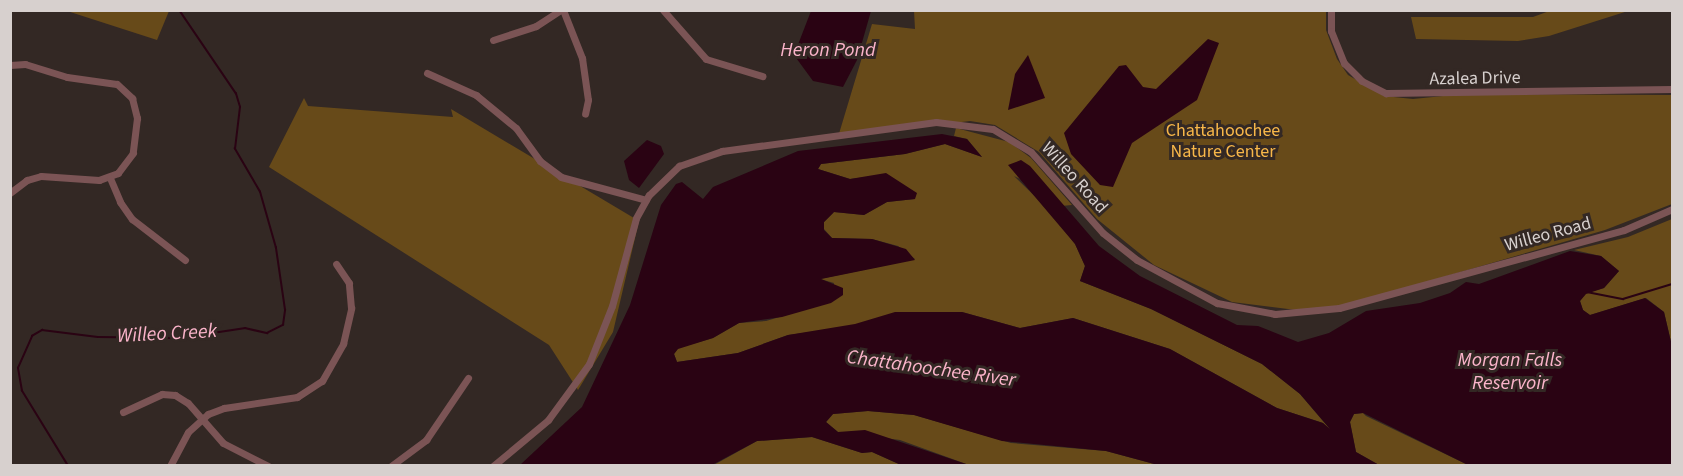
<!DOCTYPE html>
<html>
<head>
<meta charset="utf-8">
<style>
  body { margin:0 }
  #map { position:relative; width:1683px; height:476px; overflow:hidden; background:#332824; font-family:"Source Sans 3",sans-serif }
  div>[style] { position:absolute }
  .green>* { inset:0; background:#674a19 }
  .water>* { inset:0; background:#2a0313 }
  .stream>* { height:1.5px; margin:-0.75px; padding:0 0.75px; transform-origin:0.75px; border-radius:0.75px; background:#2a0313 }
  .minor>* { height:7px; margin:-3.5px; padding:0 3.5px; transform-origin:3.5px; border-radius:3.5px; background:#7b5455 }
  span { translate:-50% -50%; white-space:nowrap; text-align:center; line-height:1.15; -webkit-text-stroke:6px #332824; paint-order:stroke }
  .street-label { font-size:18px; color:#d7d0ce }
  .park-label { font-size:18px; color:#f8b749 }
  .water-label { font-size:20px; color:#fbb4ca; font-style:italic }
  .frame { position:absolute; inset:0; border:12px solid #d7d0ce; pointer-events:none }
</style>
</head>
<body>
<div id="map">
  <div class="green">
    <div style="clip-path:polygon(64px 10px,169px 10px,169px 11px,157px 40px)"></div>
    <div style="clip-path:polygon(1552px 10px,1628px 11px,1549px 36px,1518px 41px,1416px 39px,1411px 17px,1533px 17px)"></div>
    <div style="clip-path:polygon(914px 11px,1326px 11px,1326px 30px,1337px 59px,1348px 75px,1384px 96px,1413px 99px,1463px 94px,1672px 95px,1672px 204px,1605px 230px,1320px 313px,1232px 302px,1154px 265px,1097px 219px,1039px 152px,995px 125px,970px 121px,838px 137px,872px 24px,915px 29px)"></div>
    <div style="clip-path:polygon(304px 98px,308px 106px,453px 117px,451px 109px,639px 221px,613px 332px,578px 390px,549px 345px,269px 167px)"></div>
    <div style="clip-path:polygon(956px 128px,1009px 142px,1031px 158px,1072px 205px,1061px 206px,1051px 194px,1014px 176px,1047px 208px,1075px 244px,1085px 266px,1080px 281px,1151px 309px,1262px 364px,1300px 394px,1334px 434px,1323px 423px,1277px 408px,1170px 349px,1073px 318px,1020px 328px,962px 312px,788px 335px,738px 353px,677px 362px,674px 354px,678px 348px,713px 338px,739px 323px,766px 321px,831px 302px,834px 283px,820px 279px,915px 259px,898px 246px,872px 239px,832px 238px,824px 229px,824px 222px,834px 212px,864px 215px,887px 202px,915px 199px,883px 175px,850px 179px,818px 169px,821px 164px,905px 154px,945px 144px,982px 157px,967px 139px,954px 136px)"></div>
    <div style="clip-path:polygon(1672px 219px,1672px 346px,1664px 312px,1646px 298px,1590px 315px,1583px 310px,1580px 301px,1586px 293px,1604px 288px,1619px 271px,1601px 256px,1574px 250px,1628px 237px)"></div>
    <div style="clip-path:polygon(868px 411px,914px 415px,1011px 443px,1106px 451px,1158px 465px,969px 465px,900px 440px,838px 432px,826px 422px,833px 414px)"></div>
    <div style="clip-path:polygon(1363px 413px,1366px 416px,1468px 465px,1379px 465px,1356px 452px,1350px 422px,1354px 414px)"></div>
    <div style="clip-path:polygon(812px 437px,862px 453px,872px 452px,901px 465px,712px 466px,757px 441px)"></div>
  </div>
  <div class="water">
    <div style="clip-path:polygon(811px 11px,871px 11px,857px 60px,843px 87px,813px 81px,794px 55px)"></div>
    <div style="clip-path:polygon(1208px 39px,1219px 43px,1197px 100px,1132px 143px,1113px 187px,1100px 185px,1071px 154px,1064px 133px,1119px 66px,1126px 65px,1143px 87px,1156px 89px)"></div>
    <div style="clip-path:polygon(1028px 55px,1045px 98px,1008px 110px,1015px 74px)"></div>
    <div style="clip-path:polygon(942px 134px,967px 139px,982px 157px,945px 144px,905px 154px,821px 164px,818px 169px,850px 179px,886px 173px,917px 193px,915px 199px,887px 202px,864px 215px,834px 212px,824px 222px,824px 230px,832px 238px,872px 239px,906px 249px,915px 260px,821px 279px,843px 288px,843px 295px,831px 303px,782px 317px,739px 323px,713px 338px,678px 349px,674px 354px,677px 362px,738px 353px,788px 335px,855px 324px,895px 312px,962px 312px,1020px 328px,1073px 318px,1170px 349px,1277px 408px,1323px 423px,1330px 429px,1300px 394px,1262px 364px,1151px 309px,1080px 281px,1085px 266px,1075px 244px,1008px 165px,1021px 160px,1030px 166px,1099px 246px,1140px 276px,1237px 325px,1258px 326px,1298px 342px,1329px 333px,1366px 311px,1420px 303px,1450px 293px,1466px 282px,1479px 284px,1570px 251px,1601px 256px,1619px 271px,1604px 288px,1586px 294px,1580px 301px,1583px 310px,1590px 315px,1645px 298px,1664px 312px,1672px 346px,1672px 465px,1468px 465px,1363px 413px,1354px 414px,1350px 422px,1356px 452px,1379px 465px,1158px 465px,1106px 451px,1002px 441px,914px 415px,868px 411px,833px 414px,826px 422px,838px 432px,865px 430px,969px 465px,901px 465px,872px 452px,862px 453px,812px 437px,757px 441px,712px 465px,520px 465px,582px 407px,630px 305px,661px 205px,676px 184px,682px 182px,703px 199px,713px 187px,798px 151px)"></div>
    <div style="clip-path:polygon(647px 140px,661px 146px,664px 154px,639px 188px,629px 180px,624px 161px)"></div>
  </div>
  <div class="stream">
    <div style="left:1587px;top:292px;width:37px;rotate:11deg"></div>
    <div style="left:1623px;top:299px;width:51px;rotate:-17deg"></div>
    <div style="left:68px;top:466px;width:88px;rotate:-121.5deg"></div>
    <div style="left:22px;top:391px;width:23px;rotate:-100deg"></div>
    <div style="left:18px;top:368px;width:35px;rotate:-66deg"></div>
    <div style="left:32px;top:336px;width:12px;rotate:-31deg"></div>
    <div style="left:42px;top:330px;width:56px;rotate:7.1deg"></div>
    <div style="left:98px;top:337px;width:82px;rotate:0.7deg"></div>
    <div style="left:180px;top:338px;width:66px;rotate:-8.7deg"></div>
    <div style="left:245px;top:328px;width:23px;rotate:13deg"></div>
    <div style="left:267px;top:333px;width:18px;rotate:-27deg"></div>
    <div style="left:283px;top:325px;width:15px;rotate:-82deg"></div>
    <div style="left:285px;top:310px;width:63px;rotate:-98.3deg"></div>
    <div style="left:276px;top:248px;width:58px;rotate:-105.9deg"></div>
    <div style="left:260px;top:192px;width:50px;rotate:-120.2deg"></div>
    <div style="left:235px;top:149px;width:42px;rotate:-83.2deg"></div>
    <div style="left:240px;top:107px;width:14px;rotate:-107deg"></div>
    <div style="left:236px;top:94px;width:102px;rotate:-124.2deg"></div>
  </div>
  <div class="minor">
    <div style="left:563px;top:10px;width:52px;rotate:68.4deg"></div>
    <div style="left:582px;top:58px;width:42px;rotate:81.9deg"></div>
    <div style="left:588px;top:100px;width:14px;rotate:102deg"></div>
    <div style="left:663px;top:10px;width:65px;rotate:48.7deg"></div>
    <div style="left:706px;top:59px;width:59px;rotate:16.9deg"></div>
    <div style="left:1331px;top:10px;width:21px;rotate:90deg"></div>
    <div style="left:1331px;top:31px;width:35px;rotate:68deg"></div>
    <div style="left:1344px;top:63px;width:25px;rotate:45deg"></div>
    <div style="left:1362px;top:81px;width:27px;rotate:27deg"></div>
    <div style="left:1386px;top:93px;width:286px;rotate:-0.8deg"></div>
    <div style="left:493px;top:40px;width:45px;rotate:-18deg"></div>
    <div style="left:536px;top:26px;width:30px;rotate:-33deg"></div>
    <div style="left:10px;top:65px;width:15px;rotate:-4deg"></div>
    <div style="left:25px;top:64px;width:44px;rotate:17.2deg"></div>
    <div style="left:67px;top:77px;width:50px;rotate:8deg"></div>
    <div style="left:117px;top:84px;width:21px;rotate:43deg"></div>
    <div style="left:132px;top:98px;width:21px;rotate:76deg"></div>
    <div style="left:137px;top:118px;width:35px;rotate:97deg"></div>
    <div style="left:133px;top:153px;width:25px;rotate:127deg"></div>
    <div style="left:118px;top:173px;width:20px;rotate:160deg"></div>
    <div style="left:99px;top:180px;width:58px;rotate:-176.1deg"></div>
    <div style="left:41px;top:176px;width:15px;rotate:164deg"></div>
    <div style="left:27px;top:180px;width:21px;rotate:143deg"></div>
    <div style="left:427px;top:73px;width:54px;rotate:24.2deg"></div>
    <div style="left:476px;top:95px;width:52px;rotate:39.5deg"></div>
    <div style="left:516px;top:128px;width:41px;rotate:54deg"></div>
    <div style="left:540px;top:161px;width:26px;rotate:37deg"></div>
    <div style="left:561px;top:177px;width:88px;rotate:15.1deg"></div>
    <div style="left:110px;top:178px;width:26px;rotate:67deg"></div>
    <div style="left:120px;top:202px;width:21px;rotate:55deg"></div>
    <div style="left:132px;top:219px;width:67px;rotate:37.7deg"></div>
    <div style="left:123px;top:412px;width:43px;rotate:-24.8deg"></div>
    <div style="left:162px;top:394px;width:13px;rotate:4deg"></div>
    <div style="left:175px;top:395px;width:15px;rotate:32deg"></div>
    <div style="left:188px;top:403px;width:53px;rotate:48.8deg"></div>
    <div style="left:223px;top:443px;width:51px;rotate:27.1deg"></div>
    <div style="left:170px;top:466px;width:38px;rotate:-62deg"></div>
    <div style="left:188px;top:432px;width:27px;rotate:-42deg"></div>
    <div style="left:208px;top:414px;width:17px;rotate:-21deg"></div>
    <div style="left:224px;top:408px;width:74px;rotate:-8.6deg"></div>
    <div style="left:297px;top:397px;width:30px;rotate:-33deg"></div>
    <div style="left:322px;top:381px;width:43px;rotate:-60.4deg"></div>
    <div style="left:343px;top:344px;width:37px;rotate:-77deg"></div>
    <div style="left:351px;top:308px;width:25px;rotate:-95deg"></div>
    <div style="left:349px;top:283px;width:23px;rotate:-124deg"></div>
    <div style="left:391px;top:466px;width:44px;rotate:-36.6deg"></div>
    <div style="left:426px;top:440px;width:75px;rotate:-55.9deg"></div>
    <div style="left:493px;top:466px;width:72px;rotate:-39.9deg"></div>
    <div style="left:548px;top:420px;width:69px;rotate:-53.8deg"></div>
    <div style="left:589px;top:364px;width:62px;rotate:-68.4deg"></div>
    <div style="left:612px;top:306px;width:91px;rotate:-74.7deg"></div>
    <div style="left:636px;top:218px;width:26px;rotate:-61deg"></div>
    <div style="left:649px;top:195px;width:42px;rotate:-44deg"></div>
    <div style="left:679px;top:166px;width:46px;rotate:-19.2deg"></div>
    <div style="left:722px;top:151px;width:216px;rotate:-7.7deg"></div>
    <div style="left:936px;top:122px;width:57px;rotate:7deg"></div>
    <div style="left:993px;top:129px;width:44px;rotate:31.2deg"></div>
    <div style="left:1031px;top:152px;width:108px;rotate:48.4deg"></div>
    <div style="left:1103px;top:233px;width:43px;rotate:38.5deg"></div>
    <div style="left:1137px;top:260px;width:91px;rotate:28.3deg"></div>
    <div style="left:1217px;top:303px;width:59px;rotate:10.7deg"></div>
    <div style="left:1275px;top:314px;width:64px;rotate:-5.4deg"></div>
    <div style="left:1339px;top:308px;width:295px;rotate:-15.3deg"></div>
    <div style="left:1624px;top:230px;width:52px;rotate:-23.6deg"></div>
  </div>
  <div class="street-label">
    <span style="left:1475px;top:79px;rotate:-1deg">Azalea Drive</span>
    <span style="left:1074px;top:178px;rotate:48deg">Willeo Road</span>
    <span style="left:1548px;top:235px;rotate:-15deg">Willeo Road</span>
  </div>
  <div class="park-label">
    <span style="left:1223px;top:142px">Chattahoochee<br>Nature Center</span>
  </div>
  <div class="water-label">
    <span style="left:828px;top:50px">Heron Pond</span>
    <span style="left:167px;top:334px;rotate:-3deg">Willeo Creek</span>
    <span style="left:1510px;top:372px">Morgan Falls<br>Reservoir</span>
    <span style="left:931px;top:369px;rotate:8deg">Chattahoochee River</span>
  </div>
  <div class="frame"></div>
</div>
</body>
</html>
